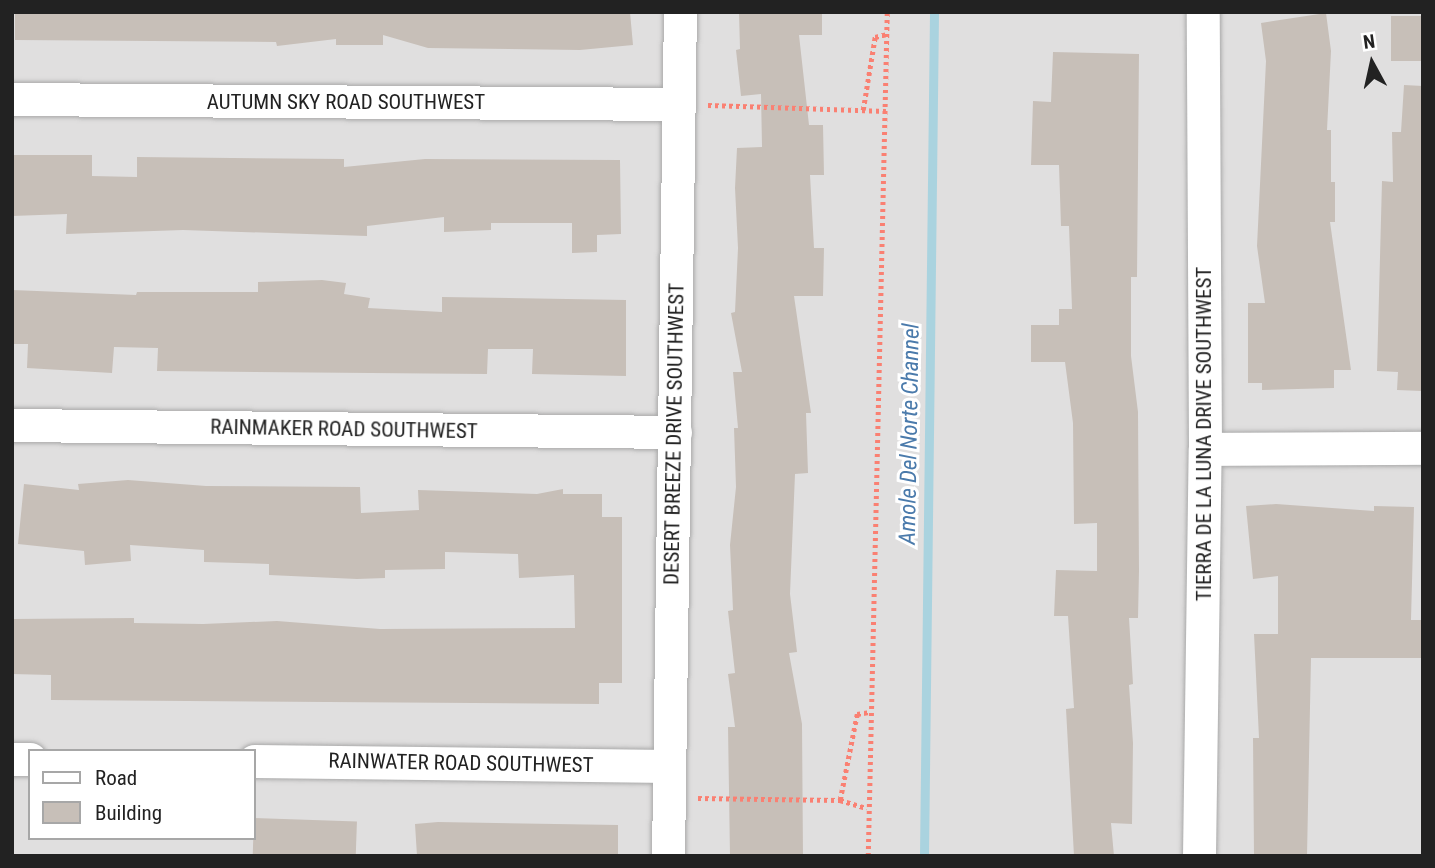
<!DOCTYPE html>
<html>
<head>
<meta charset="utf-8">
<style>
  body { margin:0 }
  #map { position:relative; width:1435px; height:868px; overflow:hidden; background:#f2efe9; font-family:"Roboto Condensed",sans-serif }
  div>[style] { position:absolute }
  .residential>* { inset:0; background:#e0dfdf }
  .stream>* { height:9px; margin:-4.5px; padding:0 4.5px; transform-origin:4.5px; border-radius:4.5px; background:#aad3df }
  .building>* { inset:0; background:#c7bfb8; transform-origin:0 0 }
  .path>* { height:4.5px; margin-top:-2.25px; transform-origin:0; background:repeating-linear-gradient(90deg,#fa8072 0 3.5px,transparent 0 7px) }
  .roads { filter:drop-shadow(0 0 2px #a9a9a9) drop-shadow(0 0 2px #a9a9a9) }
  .street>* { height:33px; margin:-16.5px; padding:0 16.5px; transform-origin:16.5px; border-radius:16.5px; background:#fff }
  span { translate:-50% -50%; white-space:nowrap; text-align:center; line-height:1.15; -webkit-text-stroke:6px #fff; paint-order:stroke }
  .street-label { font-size:21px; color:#222 }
  .water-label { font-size:23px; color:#4a7aab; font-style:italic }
  .frame { position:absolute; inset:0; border:14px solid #222; pointer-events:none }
  .legend { position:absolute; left:28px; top:749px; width:228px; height:91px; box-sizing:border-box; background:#fff; border:2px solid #a7a7a7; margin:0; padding:9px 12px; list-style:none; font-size:21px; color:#222 }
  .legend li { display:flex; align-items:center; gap:14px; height:35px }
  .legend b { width:35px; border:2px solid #a7a7a7 }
  .north { position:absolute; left:1337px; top:28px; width:70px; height:70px; -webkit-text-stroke:5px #fff; paint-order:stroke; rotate:352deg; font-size:19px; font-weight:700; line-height:28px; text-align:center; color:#222 }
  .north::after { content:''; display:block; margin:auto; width:24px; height:32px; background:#222; clip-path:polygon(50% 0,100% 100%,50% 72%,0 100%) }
</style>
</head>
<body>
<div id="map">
  <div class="residential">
    <div style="clip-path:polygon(evenodd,12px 12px,1423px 12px,1423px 856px,12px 856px,12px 12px,30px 751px,254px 751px,254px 838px,30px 838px,30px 751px)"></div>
  </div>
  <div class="stream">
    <div style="left:924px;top:856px;width:844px;rotate:-89.32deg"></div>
  </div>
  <div class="building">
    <div style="clip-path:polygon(15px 12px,630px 12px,633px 45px,580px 50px,428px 48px,383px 35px,383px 45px,336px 45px,336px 39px,277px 46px,276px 42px,15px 40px)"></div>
    <div style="clip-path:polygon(739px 12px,822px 12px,822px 35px,799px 35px,809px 125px,823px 125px,824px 175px,810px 175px,814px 248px,824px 248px,823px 296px,794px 296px,811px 413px,806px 413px,808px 473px,795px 474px,790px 594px,797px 652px,789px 653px,802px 724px,803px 856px,730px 856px,728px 727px,735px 727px,728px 674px,735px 673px,728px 611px,733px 610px,730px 545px,736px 487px,734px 428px,738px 428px,733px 372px,742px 372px,731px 313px,735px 312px,738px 248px,735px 188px,737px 148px,762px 147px,761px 94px,741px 96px,736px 50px,740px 49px)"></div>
    <div style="clip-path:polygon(1326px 13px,1331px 51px,1327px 130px,1331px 130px,1331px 182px,1335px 182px,1335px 222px,1330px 222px,1351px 370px,1334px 370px,1334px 388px,1262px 390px,1262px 383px,1248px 383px,1248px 303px,1265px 303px,1257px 246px,1266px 61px,1261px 23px)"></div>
    <div style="left:1391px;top:16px;width:32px;height:45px"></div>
    <div style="clip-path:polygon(1053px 52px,1139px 54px,1137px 277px,1131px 277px,1131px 356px,1138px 412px,1139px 571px,1138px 618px,1129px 618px,1133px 684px,1129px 685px,1133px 743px,1132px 824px,1111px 823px,1114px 856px,1074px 856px,1066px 709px,1074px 708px,1068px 616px,1054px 616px,1056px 570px,1097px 571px,1097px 523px,1074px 524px,1073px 423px,1065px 362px,1031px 362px,1031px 325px,1059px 325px,1059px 309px,1072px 309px,1069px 226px,1061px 226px,1059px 165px,1031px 165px,1033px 101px,1051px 102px)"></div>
    <div style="clip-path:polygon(1404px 85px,1423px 86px,1422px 391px,1397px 390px,1398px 372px,1377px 371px,1382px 181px,1393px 182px,1392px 132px,1401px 132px)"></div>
    <div style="clip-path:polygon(12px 155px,92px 155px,92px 176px,137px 177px,137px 157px,344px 159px,344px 167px,425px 159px,620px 160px,621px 234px,597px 235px,597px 252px,572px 253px,572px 223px,491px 223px,491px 230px,444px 232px,444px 217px,367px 226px,367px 236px,183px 230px,66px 234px,67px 214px,12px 216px)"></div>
    <div style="clip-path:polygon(322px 280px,346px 283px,344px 294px,370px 298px,368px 308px,442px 312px,442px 297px,626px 300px,626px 376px,532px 374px,533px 349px,488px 349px,487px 374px,157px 371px,158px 348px,114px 347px,112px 373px,27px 368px,28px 344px,12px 344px,12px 290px,136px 295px,137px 292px,258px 292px,258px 282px)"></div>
    <div style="clip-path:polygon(128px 480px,206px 486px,360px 487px,361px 513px,419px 510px,418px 490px,537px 494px,563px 489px,563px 494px,602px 494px,602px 517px,622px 517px,622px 683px,599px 683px,599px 704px,51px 700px,51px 675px,12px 674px,12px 619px,134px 618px,134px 623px,203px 624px,277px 621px,380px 629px,575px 628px,574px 575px,519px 578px,518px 554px,445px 552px,445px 569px,385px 570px,385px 578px,357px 579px,269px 575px,269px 564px,204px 562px,204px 550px,130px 545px,131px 561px,85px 565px,84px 551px,18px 544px,24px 484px,79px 490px,78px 484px)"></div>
    <div style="clip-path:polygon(1276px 504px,1374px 511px,1374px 506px,1414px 507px,1411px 620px,1423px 620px,1423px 658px,1311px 658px,1307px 856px,1254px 856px,1253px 738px,1259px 738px,1254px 634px,1278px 634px,1278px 576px,1253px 579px,1246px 506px)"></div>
    <div style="left:254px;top:818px;width:103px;height:38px;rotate:2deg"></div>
    <div style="clip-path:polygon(438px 822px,618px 825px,618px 856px,417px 856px,415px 824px)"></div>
  </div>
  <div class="path">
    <div style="left:708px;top:105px;width:178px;rotate:1.9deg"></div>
    <div style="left:863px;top:110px;width:74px;rotate:-80.7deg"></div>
    <div style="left:875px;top:37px;width:12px;rotate:-14deg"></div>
    <div style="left:698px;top:798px;width:142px;rotate:0.8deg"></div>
    <div style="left:840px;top:800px;width:28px;rotate:17deg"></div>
    <div style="left:840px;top:800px;width:88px;rotate:-78.8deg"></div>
    <div style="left:857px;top:714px;width:12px;rotate:-9deg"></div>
    <div style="left:868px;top:856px;width:844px;rotate:-88.71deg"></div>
  </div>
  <div class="roads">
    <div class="street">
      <div style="left:12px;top:99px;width:667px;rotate:0.43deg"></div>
      <div style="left:12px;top:425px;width:663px;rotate:0.6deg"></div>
      <div style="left:1205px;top:449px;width:218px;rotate:-0.3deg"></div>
      <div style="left:12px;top:759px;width:18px"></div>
      <div style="left:254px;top:761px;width:415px;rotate:0.7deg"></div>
      <div style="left:668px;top:856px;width:844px;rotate:-89.19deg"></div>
      <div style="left:1199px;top:856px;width:407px;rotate:-89.2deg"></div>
      <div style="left:1205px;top:449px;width:437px;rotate:-90.3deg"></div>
    </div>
  </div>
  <div class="street-label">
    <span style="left:346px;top:102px">AUTUMN SKY ROAD SOUTHWEST</span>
    <span style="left:344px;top:429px;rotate:1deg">RAINMAKER ROAD SOUTHWEST</span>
    <span style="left:674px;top:434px;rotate:-89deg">DESERT BREEZE DRIVE SOUTHWEST</span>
    <span style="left:1204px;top:434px;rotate:-90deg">TIERRA DE LA LUNA DRIVE SOUTHWEST</span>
    <span style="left:461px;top:763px;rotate:1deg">RAINWATER ROAD SOUTHWEST</span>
  </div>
  <div class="water-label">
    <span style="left:910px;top:434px;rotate:-89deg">Amole Del Norte Channel</span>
  </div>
  <div class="frame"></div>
  <ul class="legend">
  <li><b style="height:9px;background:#fff"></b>Road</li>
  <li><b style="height:19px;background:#c7bfb8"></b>Building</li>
  </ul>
  <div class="north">N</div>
</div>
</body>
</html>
